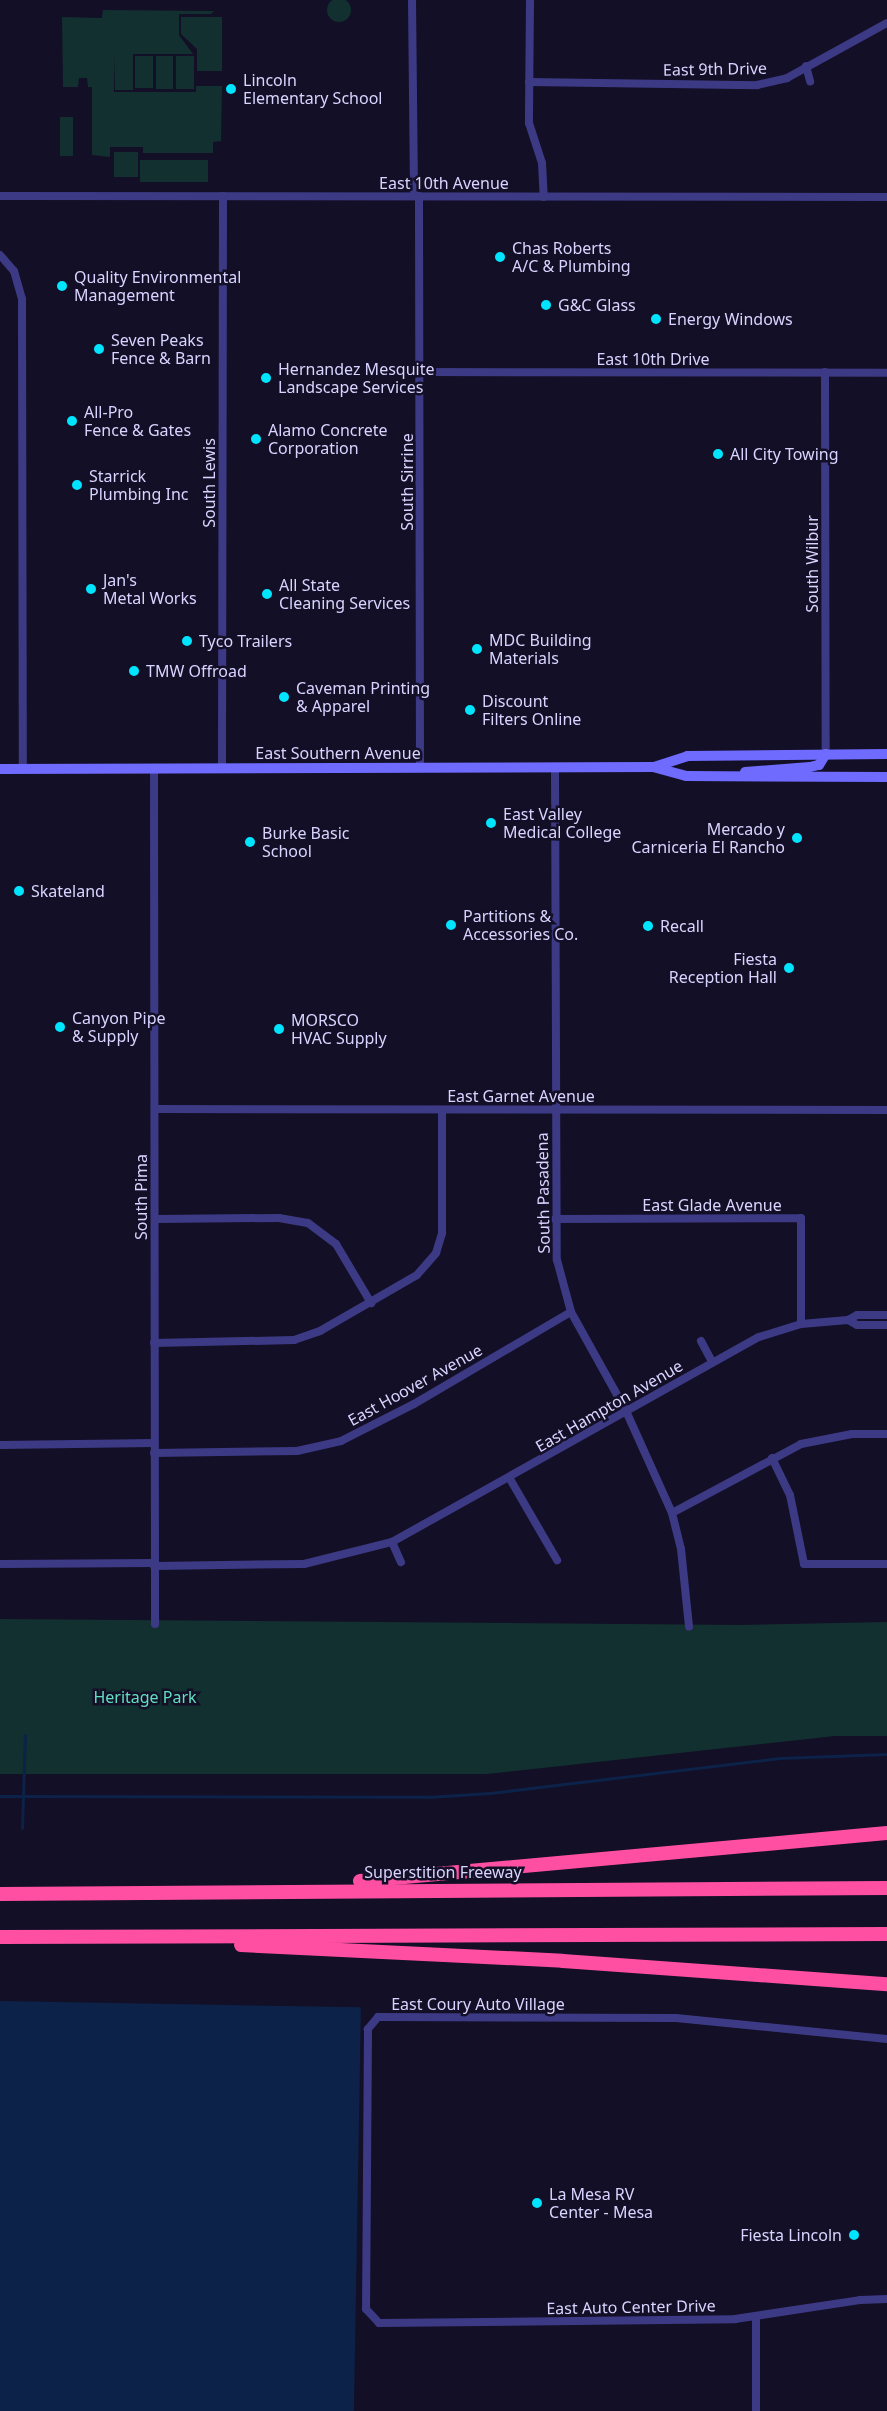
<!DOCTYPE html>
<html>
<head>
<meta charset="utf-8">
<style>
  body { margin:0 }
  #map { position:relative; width:887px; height:2411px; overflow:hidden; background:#130f26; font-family:"Noto Sans",sans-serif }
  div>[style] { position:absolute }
  .green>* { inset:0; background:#12302f; transform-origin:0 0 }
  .round { border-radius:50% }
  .water>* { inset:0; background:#0c2248; transform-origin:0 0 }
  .stream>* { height:3px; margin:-1.5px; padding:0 1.5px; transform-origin:1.5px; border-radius:1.5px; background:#0c2248 }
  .minor>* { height:8px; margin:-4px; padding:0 4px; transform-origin:4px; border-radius:4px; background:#3d3a85 }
  .secondary>* { height:10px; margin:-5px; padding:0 5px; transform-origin:5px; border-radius:5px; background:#6f6bff }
  .motorway>* { height:14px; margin:-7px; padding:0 7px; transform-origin:7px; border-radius:7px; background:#ff4fa3 }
  .dots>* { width:16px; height:16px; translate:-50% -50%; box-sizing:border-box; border:3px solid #130f26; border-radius:50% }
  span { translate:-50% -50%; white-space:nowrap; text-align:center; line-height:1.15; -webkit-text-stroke:5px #130f26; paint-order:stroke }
  .street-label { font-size:16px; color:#d9d4ff }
  .poi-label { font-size:16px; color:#d9d4ff }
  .left { translate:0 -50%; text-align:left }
  .right { translate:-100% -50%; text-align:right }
  .park-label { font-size:16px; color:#5fe0c0 }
</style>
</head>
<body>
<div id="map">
  <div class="green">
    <div class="round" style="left:327px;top:-2px;width:24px;height:24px"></div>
    <div style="clip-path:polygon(103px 10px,214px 11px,211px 14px,179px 14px,179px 35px,193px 54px,133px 54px,133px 90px,115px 90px,114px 54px,114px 92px,196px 92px,196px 86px,222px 86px,221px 141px,213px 142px,213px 153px,143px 153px,143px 147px,110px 147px,110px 157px,92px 155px,92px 87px,88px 87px,87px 78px,79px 78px,78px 87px,63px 87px,62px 17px,102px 18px)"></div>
    <div style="clip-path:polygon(181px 17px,222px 17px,222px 71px,197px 71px,197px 49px,181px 34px)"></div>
    <div style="left:135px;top:56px;width:18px;height:32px"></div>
    <div style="left:156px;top:56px;width:17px;height:33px"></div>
    <div style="left:176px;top:56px;width:18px;height:33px"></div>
    <div style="left:60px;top:117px;width:13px;height:39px"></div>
    <div style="left:138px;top:152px;width:25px;height:24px;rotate:90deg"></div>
    <div style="left:140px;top:160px;width:68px;height:22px"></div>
    <div style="clip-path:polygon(0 1619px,743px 1625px,887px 1622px,887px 1736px,835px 1736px,487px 1774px,0 1774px)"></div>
  </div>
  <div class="water">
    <div style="left:0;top:2001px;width:361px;height:410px;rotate:1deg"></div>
  </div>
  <div class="stream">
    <div style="left:0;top:1796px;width:428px;rotate:0.1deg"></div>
    <div style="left:428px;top:1797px;width:62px;rotate:-3.7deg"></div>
    <div style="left:490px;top:1793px;width:292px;rotate:-6.9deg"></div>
    <div style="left:780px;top:1758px;width:107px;rotate:-2.1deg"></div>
    <div style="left:22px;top:1828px;width:93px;rotate:-88.2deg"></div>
  </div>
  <div class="minor">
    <div style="left:412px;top:0;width:196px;rotate:89.4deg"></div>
    <div style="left:530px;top:0;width:123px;rotate:90.5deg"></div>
    <div style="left:529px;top:123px;width:42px;rotate:72deg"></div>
    <div style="left:542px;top:163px;width:34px;rotate:87deg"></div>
    <div style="left:806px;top:66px;width:16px;rotate:75deg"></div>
    <div style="left:529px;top:82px;width:228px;rotate:0.8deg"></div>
    <div style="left:757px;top:85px;width:31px;rotate:-13deg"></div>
    <div style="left:787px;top:78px;width:114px;rotate:-28.8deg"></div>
    <div style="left:0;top:196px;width:887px;rotate:0.06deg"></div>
    <div style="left:419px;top:196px;width:572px;rotate:89.9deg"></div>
    <div style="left:0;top:255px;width:21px;rotate:49deg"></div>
    <div style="left:14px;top:271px;width:29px;rotate:74deg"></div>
    <div style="left:22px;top:299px;width:470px;rotate:89.9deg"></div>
    <div style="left:420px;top:372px;width:467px;rotate:0.1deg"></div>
    <div style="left:825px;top:372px;width:382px;rotate:89.9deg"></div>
    <div style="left:555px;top:767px;width:493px;rotate:89.8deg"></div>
    <div style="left:557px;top:1260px;width:54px;rotate:74.9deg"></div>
    <div style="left:571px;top:1312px;width:113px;rotate:60.9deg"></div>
    <div style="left:626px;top:1411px;width:112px;rotate:65.7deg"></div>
    <div style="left:672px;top:1513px;width:37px;rotate:76deg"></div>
    <div style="left:681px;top:1549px;width:78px;rotate:84.1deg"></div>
    <div style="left:222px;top:769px;width:573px;rotate:-89.9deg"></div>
    <div style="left:154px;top:770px;width:854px;rotate:89.93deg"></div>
    <div style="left:155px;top:1109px;width:732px;rotate:0.08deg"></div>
    <div style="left:155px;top:1219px;width:124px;rotate:-0.5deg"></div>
    <div style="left:279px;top:1218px;width:29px;rotate:10deg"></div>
    <div style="left:308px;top:1223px;width:35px;rotate:37deg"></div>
    <div style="left:336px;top:1244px;width:69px;rotate:59.3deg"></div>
    <div style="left:555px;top:1219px;width:246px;rotate:-0.2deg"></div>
    <div style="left:801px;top:1218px;width:106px;rotate:90deg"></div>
    <div style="left:848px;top:1320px;width:10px;rotate:29deg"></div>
    <div style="left:857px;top:1325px;width:30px"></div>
    <div style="left:701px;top:1341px;width:24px;rotate:62deg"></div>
    <div style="left:154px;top:1343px;width:140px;rotate:-1.2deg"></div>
    <div style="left:294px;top:1340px;width:28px;rotate:-19deg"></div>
    <div style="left:320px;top:1331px;width:112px;rotate:-30deg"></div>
    <div style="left:417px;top:1275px;width:29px;rotate:-49deg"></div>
    <div style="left:436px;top:1253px;width:21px;rotate:-73deg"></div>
    <div style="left:442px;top:1233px;width:123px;rotate:-90deg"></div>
    <div style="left:0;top:1445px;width:154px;rotate:-0.7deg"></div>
    <div style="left:154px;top:1453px;width:143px;rotate:-0.8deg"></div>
    <div style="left:297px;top:1451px;width:45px;rotate:-12.8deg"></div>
    <div style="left:341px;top:1441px;width:82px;rotate:-26.9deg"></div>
    <div style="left:414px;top:1404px;width:182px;rotate:-30.4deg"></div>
    <div style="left:772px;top:1458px;width:41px;rotate:64.1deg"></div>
    <div style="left:790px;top:1495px;width:70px;rotate:78.5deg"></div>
    <div style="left:804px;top:1564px;width:83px"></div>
    <div style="left:510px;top:1479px;width:94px;rotate:59.9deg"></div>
    <div style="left:672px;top:1513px;width:146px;rotate:-28.1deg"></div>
    <div style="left:801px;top:1444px;width:52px;rotate:-11.1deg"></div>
    <div style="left:852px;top:1434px;width:35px"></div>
    <div style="left:392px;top:1542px;width:22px;rotate:66deg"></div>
    <div style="left:0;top:1564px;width:154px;rotate:-0.4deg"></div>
    <div style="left:154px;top:1566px;width:150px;rotate:-0.8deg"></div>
    <div style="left:304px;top:1564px;width:91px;rotate:-14deg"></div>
    <div style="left:392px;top:1542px;width:420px;rotate:-29.2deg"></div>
    <div style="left:759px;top:1337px;width:44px;rotate:-17.2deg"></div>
    <div style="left:801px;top:1324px;width:47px;rotate:-4.9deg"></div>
    <div style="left:848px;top:1320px;width:10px;rotate:-29deg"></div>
    <div style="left:857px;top:1315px;width:30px"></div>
    <div style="left:887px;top:2039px;width:212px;rotate:-174.3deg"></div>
    <div style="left:676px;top:2018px;width:298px;rotate:-179.8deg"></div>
    <div style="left:378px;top:2017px;width:16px;rotate:130deg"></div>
    <div style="left:368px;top:2029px;width:280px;rotate:90.4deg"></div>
    <div style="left:366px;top:2309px;width:19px;rotate:47deg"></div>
    <div style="left:379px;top:2323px;width:356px;rotate:-0.6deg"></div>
    <div style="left:735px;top:2319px;width:126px;rotate:-8.6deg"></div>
    <div style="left:860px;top:2300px;width:27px;rotate:-2deg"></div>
    <div style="left:756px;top:2411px;width:93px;rotate:-90deg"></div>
  </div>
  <div class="secondary">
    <div style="left:654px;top:767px;width:35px;rotate:-18deg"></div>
    <div style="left:687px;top:756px;width:200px;rotate:-0.6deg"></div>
    <div style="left:0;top:769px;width:653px;rotate:-0.18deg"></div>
    <div style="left:653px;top:767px;width:34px;rotate:15deg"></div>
    <div style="left:686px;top:776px;width:201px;rotate:0.3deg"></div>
    <div style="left:745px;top:772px;width:65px;rotate:-4.4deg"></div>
    <div style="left:810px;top:767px;width:9px;rotate:-13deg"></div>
    <div style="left:819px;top:765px;width:13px;rotate:-58deg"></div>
  </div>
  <div class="motorway">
    <div style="left:360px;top:1881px;width:529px;rotate:-5.2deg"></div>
    <div style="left:0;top:1894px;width:887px;rotate:-0.39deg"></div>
    <div style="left:0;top:1937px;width:887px;rotate:-0.19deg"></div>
    <div style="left:241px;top:1945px;width:322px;rotate:2.8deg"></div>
    <div style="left:563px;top:1961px;width:325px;rotate:4.1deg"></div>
  </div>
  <div class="dots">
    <div style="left:231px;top:89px;background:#00e5ff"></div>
    <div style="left:500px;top:257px;background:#00e5ff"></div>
    <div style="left:62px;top:286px;background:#00e5ff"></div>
    <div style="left:546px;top:305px;background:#00e5ff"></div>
    <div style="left:656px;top:319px;background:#00e5ff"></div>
    <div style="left:99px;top:349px;background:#00e5ff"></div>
    <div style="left:266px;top:378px;background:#00e5ff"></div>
    <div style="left:72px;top:421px;background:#00e5ff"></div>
    <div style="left:256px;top:439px;background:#00e5ff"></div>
    <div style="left:718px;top:454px;background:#00e5ff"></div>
    <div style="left:77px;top:485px;background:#00e5ff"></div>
    <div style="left:91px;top:589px;background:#00e5ff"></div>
    <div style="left:267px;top:594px;background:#00e5ff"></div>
    <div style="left:187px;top:641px;background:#00e5ff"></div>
    <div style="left:477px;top:649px;background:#00e5ff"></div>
    <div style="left:134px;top:671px;background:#00e5ff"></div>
    <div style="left:284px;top:697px;background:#00e5ff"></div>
    <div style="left:470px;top:710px;background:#00e5ff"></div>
    <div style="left:491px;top:823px;background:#00e5ff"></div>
    <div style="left:797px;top:838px;background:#00e5ff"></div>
    <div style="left:250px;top:842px;background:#00e5ff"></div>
    <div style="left:19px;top:891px;background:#00e5ff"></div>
    <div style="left:451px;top:925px;background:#00e5ff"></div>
    <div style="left:648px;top:926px;background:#00e5ff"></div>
    <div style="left:789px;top:968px;background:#00e5ff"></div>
    <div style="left:60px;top:1027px;background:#00e5ff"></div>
    <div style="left:279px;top:1029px;background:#00e5ff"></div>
    <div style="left:537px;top:2203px;background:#00e5ff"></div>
    <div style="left:854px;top:2235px;background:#00e5ff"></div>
  </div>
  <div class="street-label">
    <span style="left:715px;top:69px;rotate:-1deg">East 9th Drive</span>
    <span style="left:444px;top:183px">East 10th Avenue</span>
    <span style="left:653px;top:359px">East 10th Drive</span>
    <span style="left:407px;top:482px;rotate:-90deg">South Sirrine</span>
    <span style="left:209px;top:483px;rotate:-90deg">South Lewis</span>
    <span style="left:812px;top:564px;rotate:-90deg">South Wilbur</span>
    <span style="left:338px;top:753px">East Southern Avenue</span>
    <span style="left:521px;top:1096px">East Garnet Avenue</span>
    <span style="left:543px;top:1193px;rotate:-91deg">South Pasadena</span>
    <span style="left:141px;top:1197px;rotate:-90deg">South Pima</span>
    <span style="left:712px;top:1205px">East Glade Avenue</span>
    <span style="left:415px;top:1385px;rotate:-29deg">East Hoover Avenue</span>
    <span style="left:609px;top:1406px;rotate:-30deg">East Hampton Avenue</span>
    <span style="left:443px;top:1872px">Superstition Freeway</span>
    <span style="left:478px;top:2004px">East Coury Auto Village</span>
    <span style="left:631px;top:2307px;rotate:-1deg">East Auto Center Drive</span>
  </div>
  <div class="poi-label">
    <span class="left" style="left:243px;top:89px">Lincoln<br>Elementary School</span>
    <span class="left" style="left:512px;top:257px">Chas Roberts<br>A/C &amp; Plumbing</span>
    <span class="left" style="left:74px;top:286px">Quality Environmental<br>Management</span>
    <span class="left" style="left:558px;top:305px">G&amp;C Glass</span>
    <span class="left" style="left:668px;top:319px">Energy Windows</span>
    <span class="left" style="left:111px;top:349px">Seven Peaks<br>Fence &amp; Barn</span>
    <span class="left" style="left:278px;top:378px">Hernandez Mesquite<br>Landscape Services</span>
    <span class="left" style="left:84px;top:421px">All-Pro<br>Fence &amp; Gates</span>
    <span class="left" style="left:268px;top:439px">Alamo Concrete<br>Corporation</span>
    <span class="left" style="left:730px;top:454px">All City Towing</span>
    <span class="left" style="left:89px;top:485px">Starrick<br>Plumbing Inc</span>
    <span class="left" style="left:103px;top:589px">Jan's<br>Metal Works</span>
    <span class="left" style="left:279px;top:594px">All State<br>Cleaning Services</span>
    <span class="left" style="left:489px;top:649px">MDC Building<br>Materials</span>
    <span class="left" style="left:199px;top:641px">Tyco Trailers</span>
    <span class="left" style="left:146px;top:671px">TMW Offroad</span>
    <span class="left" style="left:296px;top:697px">Caveman Printing<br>&amp; Apparel</span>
    <span class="left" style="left:482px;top:710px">Discount<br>Filters Online</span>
    <span class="left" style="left:503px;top:823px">East Valley<br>Medical College</span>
    <span class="right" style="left:785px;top:838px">Mercado y<br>Carniceria El Rancho</span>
    <span class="left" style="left:262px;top:842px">Burke Basic<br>School</span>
    <span class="left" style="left:31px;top:891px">Skateland</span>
    <span class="left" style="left:463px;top:925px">Partitions &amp;<br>Accessories Co.</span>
    <span class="left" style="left:660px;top:926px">Recall</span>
    <span class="right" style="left:777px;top:968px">Fiesta<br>Reception Hall</span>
    <span class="left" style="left:72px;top:1027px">Canyon Pipe<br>&amp; Supply</span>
    <span class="left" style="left:291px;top:1029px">MORSCO<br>HVAC Supply</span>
    <span class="left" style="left:549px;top:2203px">La Mesa RV<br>Center - Mesa</span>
    <span class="right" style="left:842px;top:2235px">Fiesta Lincoln</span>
  </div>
  <div class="park-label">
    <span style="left:145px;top:1697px">Heritage Park</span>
  </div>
</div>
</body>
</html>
